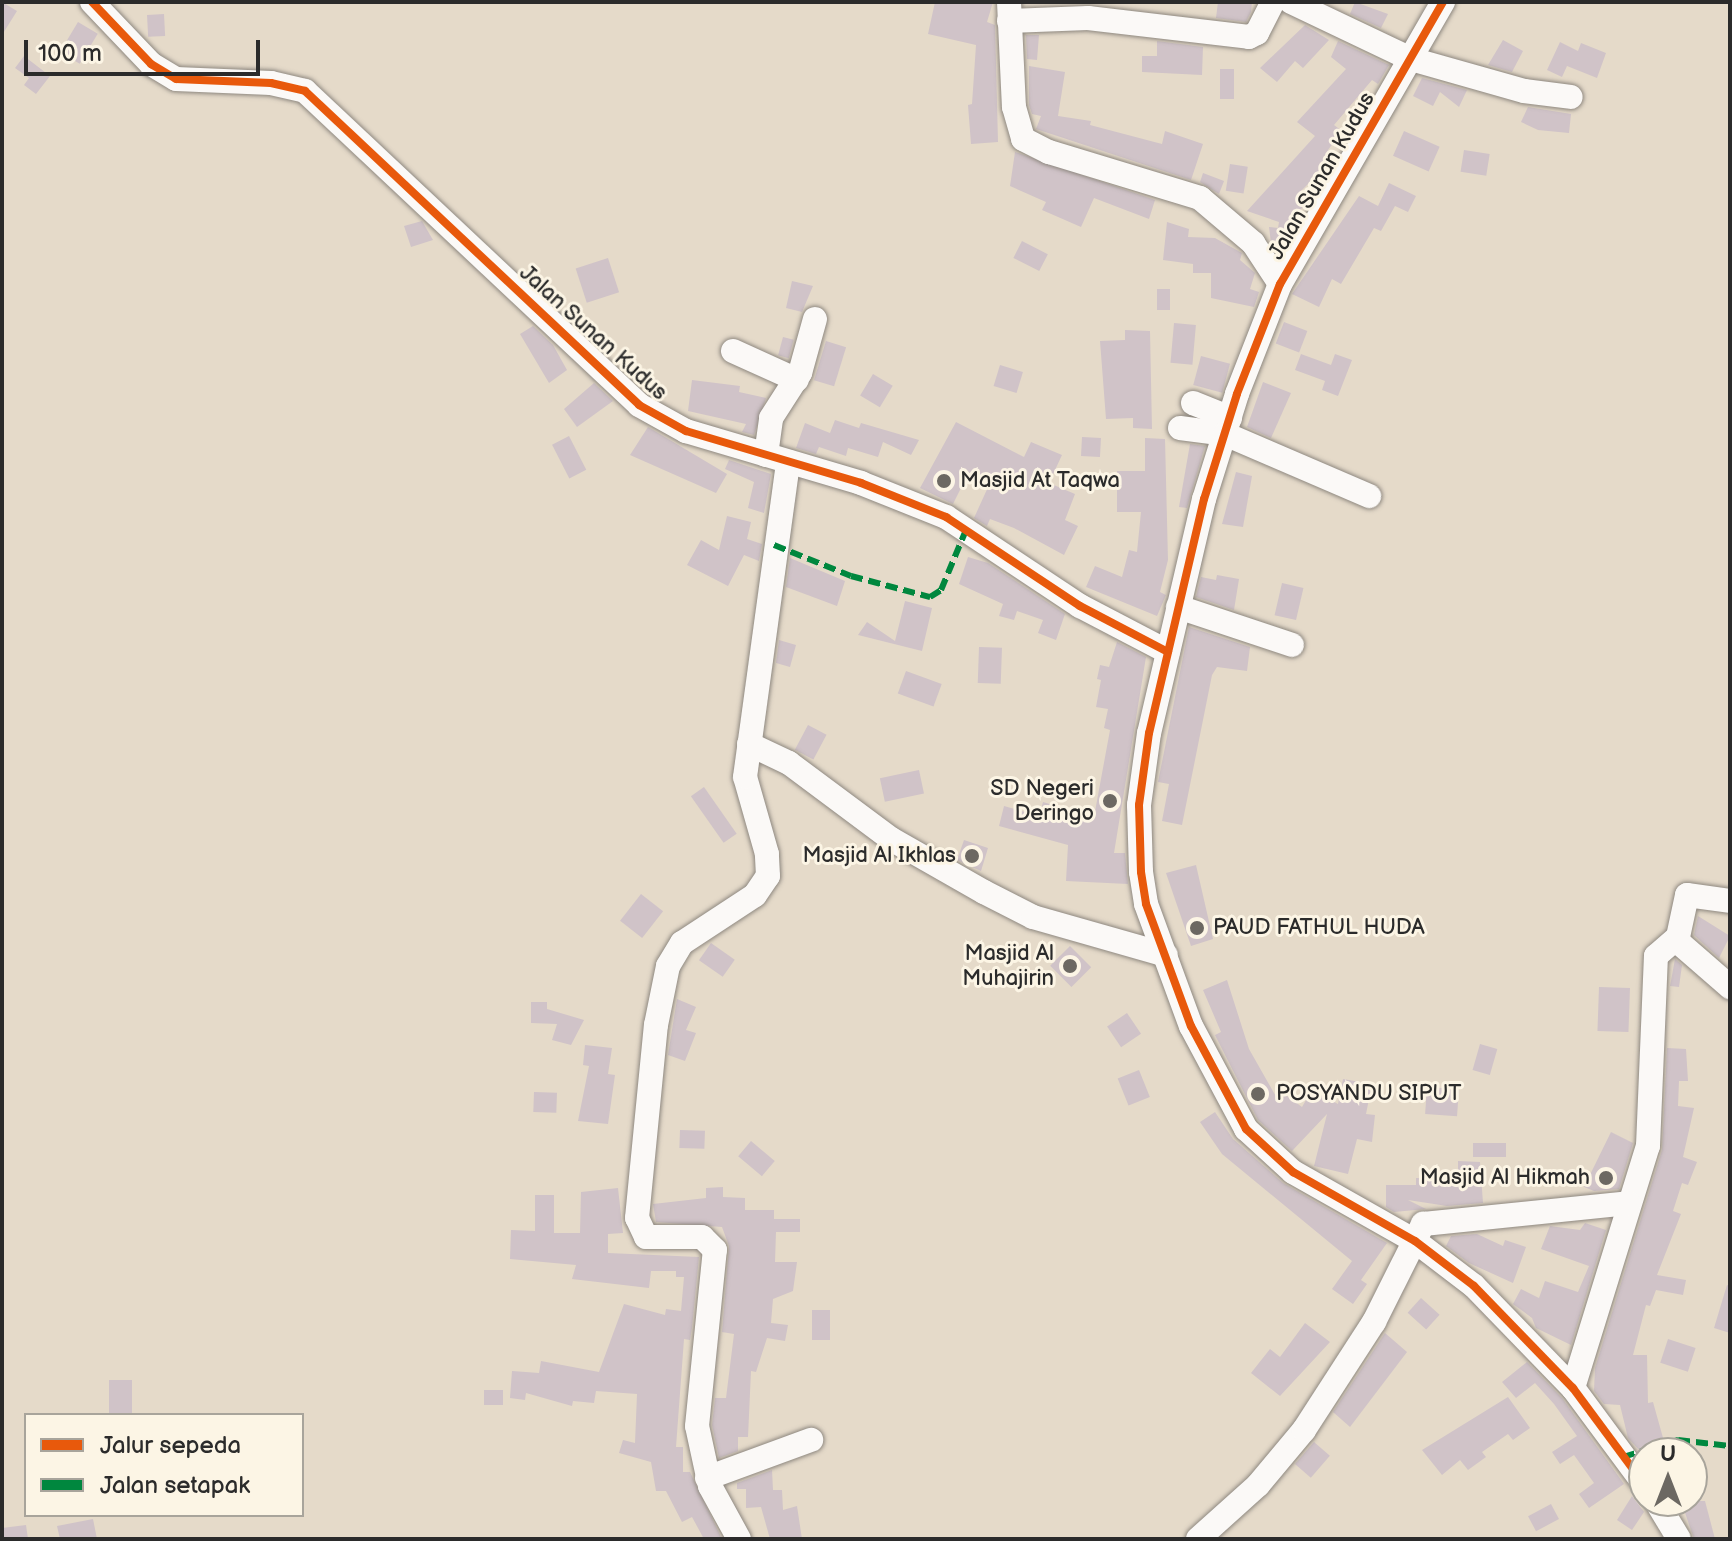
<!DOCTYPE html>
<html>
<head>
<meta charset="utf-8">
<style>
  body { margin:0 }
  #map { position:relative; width:1732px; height:1541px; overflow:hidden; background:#e5dac9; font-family:"Balsamiq Sans",sans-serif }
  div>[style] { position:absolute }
  .building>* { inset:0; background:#d0c3c8; transform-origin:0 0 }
  .roads { filter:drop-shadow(0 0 2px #8e8880) drop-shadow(0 0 2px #8e8880) }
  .minor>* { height:24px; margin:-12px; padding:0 12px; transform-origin:12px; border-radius:12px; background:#fbf9f7 }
  .quiet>* { height:6px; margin-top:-3px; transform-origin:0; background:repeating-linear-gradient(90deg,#00873e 0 12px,transparent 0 18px) }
  .cycleway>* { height:8px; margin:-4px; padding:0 4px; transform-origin:4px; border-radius:4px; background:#e8590c }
  .dots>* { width:22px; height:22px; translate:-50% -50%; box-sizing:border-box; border:4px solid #fcf5e5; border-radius:50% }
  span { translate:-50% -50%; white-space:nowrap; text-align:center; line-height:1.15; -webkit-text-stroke:6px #fcf5e5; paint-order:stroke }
  .street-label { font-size:22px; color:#2b2b2b }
  .poi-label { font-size:22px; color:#2b2b2b }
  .left { translate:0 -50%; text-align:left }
  .right { translate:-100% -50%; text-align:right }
  .frame { position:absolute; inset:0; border:4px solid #2b2b2b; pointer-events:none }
  .legend { position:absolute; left:24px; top:1413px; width:280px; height:104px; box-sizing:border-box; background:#fcf5e5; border:2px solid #a8a49b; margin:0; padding:10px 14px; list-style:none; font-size:24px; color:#2b2b2b }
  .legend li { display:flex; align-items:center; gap:16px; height:40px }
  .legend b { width:40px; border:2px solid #a8a49b }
  .north { position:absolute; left:1628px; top:1437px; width:80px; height:80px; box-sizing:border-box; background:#fcf5e5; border:2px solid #a8a49b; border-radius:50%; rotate:0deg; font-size:22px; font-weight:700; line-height:32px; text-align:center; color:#2b2b2b }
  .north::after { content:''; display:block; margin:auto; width:28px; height:36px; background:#6c6862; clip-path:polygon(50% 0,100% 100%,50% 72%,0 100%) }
  .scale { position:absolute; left:24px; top:40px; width:236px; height:36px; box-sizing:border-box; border:4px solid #2b2b2b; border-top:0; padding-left:10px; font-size:24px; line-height:28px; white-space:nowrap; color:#2b2b2b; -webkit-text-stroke:6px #fcf5e5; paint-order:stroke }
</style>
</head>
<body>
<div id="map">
  <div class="building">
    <div style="clip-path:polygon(2px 2px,17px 11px,2px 35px)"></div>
    <div style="clip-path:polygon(935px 2px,993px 2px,987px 22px,995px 25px,998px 142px,971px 144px,968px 105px,972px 104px,976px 45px,928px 34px)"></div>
    <div style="clip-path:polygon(1218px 2px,1252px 2px,1251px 12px,1246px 22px,1216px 18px)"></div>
    <div style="clip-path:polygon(1355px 2px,1388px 14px,1381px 28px,1350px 14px)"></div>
    <div style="left:164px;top:14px;width:22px;height:17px;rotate:87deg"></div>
    <div style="left:78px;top:22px;width:23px;height:35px;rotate:31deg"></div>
    <div style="clip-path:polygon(1305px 25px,1329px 40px,1303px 68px,1295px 61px,1277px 82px,1260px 68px)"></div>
    <div style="clip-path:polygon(1026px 35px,1039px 35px,1037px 60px,1027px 59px)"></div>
    <div style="clip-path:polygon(1503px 40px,1523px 51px,1512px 72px,1488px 65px)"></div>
    <div style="clip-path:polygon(1157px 41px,1203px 47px,1202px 75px,1142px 72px,1142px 56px,1157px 56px)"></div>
    <div style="clip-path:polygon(1338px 41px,1389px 65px,1378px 84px,1372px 80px,1334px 125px,1342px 131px,1328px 150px,1336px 156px,1299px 193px,1308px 201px,1294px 217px,1300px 219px,1292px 234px,1285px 232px,1280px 245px,1271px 243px,1269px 227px,1278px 228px,1279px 222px,1247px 211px,1315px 136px,1297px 122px,1346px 69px,1331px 57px)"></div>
    <div style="clip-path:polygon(1560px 42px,1578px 51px,1581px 43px,1606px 53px,1597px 78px,1567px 66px,1562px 77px,1547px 70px)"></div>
    <div style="clip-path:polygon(24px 56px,50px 76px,36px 94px,24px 85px,29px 78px,15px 68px)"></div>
    <div style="clip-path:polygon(1029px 66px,1065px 72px,1058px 116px,1091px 121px,1090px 125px,1162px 144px,1165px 131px,1203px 144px,1191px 180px,1036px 129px,1041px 116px,1032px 114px,1029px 105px)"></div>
    <div style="left:1220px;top:69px;width:14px;height:30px"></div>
    <div style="clip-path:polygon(1422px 78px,1467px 90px,1459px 107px,1440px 92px,1433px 106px,1413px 96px)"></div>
    <div style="clip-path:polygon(1528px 107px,1571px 114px,1569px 133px,1538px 130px,1521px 122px)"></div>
    <div style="left:1404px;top:131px;width:39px;height:27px;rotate:24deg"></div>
    <div style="left:1464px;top:150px;width:26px;height:22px;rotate:9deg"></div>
    <div style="clip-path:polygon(1015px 152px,1155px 200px,1149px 219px,1094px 198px,1081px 227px,1042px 210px,1046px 202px,1010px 186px)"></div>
    <div style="left:1230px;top:164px;width:18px;height:27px;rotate:9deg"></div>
    <div style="clip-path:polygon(1203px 173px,1224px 181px,1219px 194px,1200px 182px)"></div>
    <div style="clip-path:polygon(1389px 183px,1416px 196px,1408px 212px,1395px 206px,1381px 231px,1374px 228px,1341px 284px,1332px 279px,1319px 307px,1292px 294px,1359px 196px,1378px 206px)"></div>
    <div style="clip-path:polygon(422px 221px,433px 240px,411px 247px,404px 226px)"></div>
    <div style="clip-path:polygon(1167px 222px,1189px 229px,1188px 237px,1215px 238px,1242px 253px,1240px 260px,1255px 273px,1250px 289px,1259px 292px,1254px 307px,1211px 298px,1211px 273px,1193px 273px,1193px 264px,1163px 260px)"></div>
    <div style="left:1022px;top:241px;width:29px;height:19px;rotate:27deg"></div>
    <div style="left:608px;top:258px;width:36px;height:34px;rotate:72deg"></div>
    <div style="clip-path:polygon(792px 281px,813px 286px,802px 312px,786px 308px)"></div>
    <div style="left:1157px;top:289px;width:13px;height:21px"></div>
    <div style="left:1284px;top:322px;width:25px;height:23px;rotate:21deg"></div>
    <div style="left:1174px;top:323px;width:22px;height:40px;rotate:5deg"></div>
    <div style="clip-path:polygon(533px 326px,553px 345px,567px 370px,549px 383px,520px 334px)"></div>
    <div style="clip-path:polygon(1125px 330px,1150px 331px,1152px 429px,1133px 428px,1133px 418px,1106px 419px,1100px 341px,1125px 340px)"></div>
    <div style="left:783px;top:337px;width:11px;height:19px;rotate:15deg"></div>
    <div style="left:826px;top:341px;width:21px;height:41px;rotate:17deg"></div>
    <div style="clip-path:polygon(1301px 354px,1331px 365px,1335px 354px,1352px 360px,1338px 396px,1322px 390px,1325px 381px,1295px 370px)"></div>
    <div style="left:1201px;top:356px;width:30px;height:30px;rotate:15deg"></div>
    <div style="left:1000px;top:365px;width:24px;height:22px;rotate:17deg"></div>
    <div style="left:873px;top:374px;width:23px;height:25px;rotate:31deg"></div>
    <div style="clip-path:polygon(692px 380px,740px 386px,739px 392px,766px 398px,754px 435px,742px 432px,746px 424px,688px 411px)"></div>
    <div style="clip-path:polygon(1263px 382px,1291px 393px,1271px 438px,1247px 427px)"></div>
    <div style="clip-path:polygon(594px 383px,613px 401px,577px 427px,564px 409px)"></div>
    <div style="clip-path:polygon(835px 420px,859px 428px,861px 423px,919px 440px,911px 455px,883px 442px,878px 457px,848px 448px,846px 456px,819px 447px,816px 454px,796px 448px,805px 423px,830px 433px)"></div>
    <div style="clip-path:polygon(956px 422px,1024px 457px,1031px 442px,1062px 455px,1049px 483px,1075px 494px,1065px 520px,1078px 526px,1064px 555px,1014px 528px,990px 519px,987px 526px,974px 518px,989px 485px,967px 476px,953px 504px,920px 488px)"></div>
    <div style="clip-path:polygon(648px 427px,727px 474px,716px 493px,630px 455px)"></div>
    <div style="left:569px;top:436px;width:38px;height:19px;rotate:63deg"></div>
    <div style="left:1082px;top:437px;width:19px;height:19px;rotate:3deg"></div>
    <div style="clip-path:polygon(1145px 438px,1165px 439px,1168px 560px,1160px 592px,1166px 595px,1157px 616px,1086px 587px,1095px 566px,1122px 577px,1129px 550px,1137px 552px,1141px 512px,1117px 512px,1117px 471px,1145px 471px)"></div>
    <div style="clip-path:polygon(1190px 444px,1205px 446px,1187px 508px,1179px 507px)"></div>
    <div style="clip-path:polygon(729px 460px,771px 474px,764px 513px,748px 508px,754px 482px,725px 469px)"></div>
    <div style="clip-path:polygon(1236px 472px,1252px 476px,1243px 527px,1222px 524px)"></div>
    <div style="clip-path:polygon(727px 516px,751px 522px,747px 539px,762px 544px,759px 561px,744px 555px,728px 586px,687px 565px,701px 540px,719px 550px)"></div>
    <div style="clip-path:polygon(968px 557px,988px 563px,1065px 614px,1056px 640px,1038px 633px,1043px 620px,1017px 611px,1014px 620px,999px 616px,1003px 604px,959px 584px)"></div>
    <div style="clip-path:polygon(790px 558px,845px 581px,837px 606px,786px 587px)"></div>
    <div style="clip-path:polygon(1217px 575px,1239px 579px,1234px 610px,1196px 597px,1201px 577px,1216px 580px)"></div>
    <div style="left:1282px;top:583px;width:22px;height:33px;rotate:13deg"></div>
    <div style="clip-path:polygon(905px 601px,932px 608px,922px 651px,858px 635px,867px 622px,895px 641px)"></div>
    <div style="clip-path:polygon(1189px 627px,1250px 647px,1247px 671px,1217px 667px,1212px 675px,1182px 825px,1162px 821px,1169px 784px,1158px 782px)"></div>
    <div style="clip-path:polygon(779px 640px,796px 645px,790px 667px,776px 663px)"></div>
    <div style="clip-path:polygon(1117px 642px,1146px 657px,1114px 853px,1125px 853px,1128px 884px,1066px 881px,1068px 845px,999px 826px,1004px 806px,1039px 816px,1043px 802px,1094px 817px,1110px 730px,1104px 728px,1108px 709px,1096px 707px,1101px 680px,1097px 679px,1100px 665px,1109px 667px)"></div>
    <div style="left:979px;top:647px;width:23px;height:36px;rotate:2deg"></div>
    <div style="left:906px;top:671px;width:38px;height:24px;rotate:20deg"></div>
    <div style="left:808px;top:725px;width:21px;height:28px;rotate:28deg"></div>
    <div style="left:919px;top:770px;width:24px;height:40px;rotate:78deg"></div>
    <div style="left:704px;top:787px;width:57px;height:16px;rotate:55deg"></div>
    <div style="clip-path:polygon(964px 840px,988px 848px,981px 871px,957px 860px)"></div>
    <div style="clip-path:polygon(1196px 865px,1213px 939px,1191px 946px,1166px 873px)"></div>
    <div style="left:641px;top:894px;width:28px;height:34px;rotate:38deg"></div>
    <div style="clip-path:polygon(1698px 916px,1730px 936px,1719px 958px,1694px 935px)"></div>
    <div style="left:711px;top:943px;width:29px;height:21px;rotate:35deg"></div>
    <div style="left:1070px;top:946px;width:30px;height:28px;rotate:45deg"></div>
    <div style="clip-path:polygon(1675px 959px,1682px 965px,1679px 987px,1670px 986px)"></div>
    <div style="clip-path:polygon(1227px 980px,1249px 1049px,1278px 1100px,1283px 1093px,1302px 1107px,1312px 1090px,1338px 1104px,1343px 1079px,1372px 1084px,1366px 1114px,1375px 1115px,1372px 1142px,1357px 1139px,1348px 1174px,1314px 1166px,1327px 1114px,1292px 1151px,1258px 1120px,1215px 1035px,1221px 1032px,1203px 990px)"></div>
    <div style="left:1599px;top:987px;width:31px;height:44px;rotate:2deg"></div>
    <div style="clip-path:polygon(677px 999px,696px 1007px,686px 1030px,696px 1033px,685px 1061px,668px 1055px)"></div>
    <div style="clip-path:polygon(531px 1002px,547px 1002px,547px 1009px,584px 1020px,571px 1045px,552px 1040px,557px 1024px,531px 1023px)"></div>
    <div style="left:1127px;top:1013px;width:25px;height:24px;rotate:56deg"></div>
    <div style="left:1480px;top:1044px;width:18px;height:27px;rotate:16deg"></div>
    <div style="clip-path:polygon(585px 1045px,612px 1048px,608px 1074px,615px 1075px,608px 1124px,578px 1121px,589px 1066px,583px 1065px)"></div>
    <div style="clip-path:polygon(1667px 1048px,1686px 1049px,1688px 1081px,1679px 1081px,1678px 1106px,1694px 1108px,1683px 1157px,1697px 1162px,1688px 1185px,1682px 1183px,1673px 1211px,1681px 1214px,1657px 1275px,1686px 1280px,1683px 1295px,1656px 1290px,1650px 1306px,1646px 1305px,1633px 1355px,1647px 1355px,1648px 1403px,1653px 1402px,1665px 1445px,1685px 1439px,1688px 1453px,1642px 1453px,1628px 1438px,1620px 1405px,1604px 1404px,1594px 1391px,1595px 1368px,1662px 1150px)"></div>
    <div style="left:1139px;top:1070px;width:29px;height:23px;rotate:68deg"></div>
    <div style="left:1427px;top:1087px;width:32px;height:27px;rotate:4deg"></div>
    <div style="left:534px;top:1092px;width:23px;height:20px;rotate:2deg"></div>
    <div style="clip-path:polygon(1215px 1112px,1233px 1139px,1283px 1183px,1387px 1243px,1361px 1280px,1367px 1284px,1353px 1304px,1332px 1289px,1352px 1261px,1222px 1154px,1200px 1122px)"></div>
    <div style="left:680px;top:1130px;width:25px;height:18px;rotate:2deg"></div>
    <div style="clip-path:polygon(1611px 1132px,1633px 1143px,1619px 1189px,1594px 1191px,1584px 1187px)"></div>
    <div style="left:751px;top:1141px;width:31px;height:20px;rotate:40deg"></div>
    <div style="left:1473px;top:1143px;width:33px;height:14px"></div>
    <div style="clip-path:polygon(1458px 1161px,1480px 1162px,1483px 1203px,1447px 1206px,1408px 1200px,1426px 1209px,1394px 1212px,1386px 1207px,1386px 1185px,1416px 1185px,1416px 1178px,1458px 1178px)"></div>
    <div style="clip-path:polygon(723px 1187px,723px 1197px,745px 1198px,745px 1210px,774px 1210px,774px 1219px,800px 1219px,800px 1232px,776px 1232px,775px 1262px,797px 1262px,793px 1291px,773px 1299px,771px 1323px,788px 1325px,785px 1341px,767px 1338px,756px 1372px,751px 1371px,748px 1437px,738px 1437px,738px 1451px,719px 1458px,712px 1425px,715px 1398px,726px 1398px,734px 1334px,722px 1332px,729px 1246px,722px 1227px,656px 1222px,653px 1204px,706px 1198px,706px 1188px)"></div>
    <div style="clip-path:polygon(618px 1188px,623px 1233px,608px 1234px,608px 1253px,699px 1257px,692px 1328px,690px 1340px,684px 1339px,676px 1447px,683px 1447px,683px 1472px,690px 1472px,722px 1539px,704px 1539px,692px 1517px,682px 1522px,666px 1491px,656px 1491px,651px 1462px,619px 1453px,623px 1440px,635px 1443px,637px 1394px,596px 1391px,594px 1403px,573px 1401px,572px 1406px,526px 1393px,525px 1400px,510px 1398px,512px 1371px,539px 1373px,541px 1361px,599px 1372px,624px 1304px,665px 1315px,666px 1309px,681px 1311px,684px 1277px,676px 1277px,676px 1271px,651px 1271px,649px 1288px,572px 1279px,576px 1265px,510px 1259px,511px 1230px,535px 1231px,535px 1195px,554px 1195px,554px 1233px,580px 1233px,581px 1192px)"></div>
    <div style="clip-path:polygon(1585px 1223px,1606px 1230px,1571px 1345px,1536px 1328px,1532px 1318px,1513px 1304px,1521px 1289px,1539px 1298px,1545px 1281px,1578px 1292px,1589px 1266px,1541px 1249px,1550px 1226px,1580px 1230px)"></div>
    <div style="clip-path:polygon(1477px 1234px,1503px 1246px,1505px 1240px,1526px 1247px,1513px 1283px,1469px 1263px,1446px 1246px,1451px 1236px)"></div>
    <div style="clip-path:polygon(1727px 1285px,1730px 1286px,1730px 1333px,1714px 1328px)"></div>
    <div style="left:1421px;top:1298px;width:25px;height:20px;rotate:42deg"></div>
    <div style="left:812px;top:1310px;width:18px;height:30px"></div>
    <div style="clip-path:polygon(1305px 1323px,1330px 1342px,1280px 1396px,1251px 1373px,1270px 1349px,1280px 1357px)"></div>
    <div style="clip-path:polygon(1385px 1333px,1407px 1352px,1350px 1427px,1333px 1412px)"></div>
    <div style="left:1668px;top:1339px;width:29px;height:25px;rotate:18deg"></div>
    <div style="clip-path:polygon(1527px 1362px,1562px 1398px,1624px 1484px,1589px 1508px,1579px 1494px,1594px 1483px,1574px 1455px,1560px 1464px,1552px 1452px,1577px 1436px,1554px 1404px,1535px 1383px,1516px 1398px,1502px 1382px)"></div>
    <div style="left:109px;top:1380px;width:23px;height:35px"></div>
    <div style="left:484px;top:1390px;width:19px;height:15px"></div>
    <div style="clip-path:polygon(1508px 1397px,1530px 1428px,1513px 1440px,1508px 1434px,1482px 1452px,1486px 1457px,1468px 1470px,1460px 1460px,1442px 1475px,1422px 1450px)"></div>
    <div style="left:1314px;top:1442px;width:21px;height:29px;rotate:41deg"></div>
    <div style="clip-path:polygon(772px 1470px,773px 1490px,782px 1490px,783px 1510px,797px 1506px,802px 1539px,770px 1539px,761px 1507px,746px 1508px,746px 1489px,737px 1489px,737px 1483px)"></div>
    <div style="clip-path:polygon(1632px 1496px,1644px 1512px,1632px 1530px,1617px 1520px)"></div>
    <div style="clip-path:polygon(1681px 1501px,1705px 1501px,1715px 1539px,1694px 1539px)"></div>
    <div style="left:1551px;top:1504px;width:17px;height:26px;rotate:62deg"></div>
    <div style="clip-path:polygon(93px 1519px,97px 1539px,60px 1539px,57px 1526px)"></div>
    <div style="clip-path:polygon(26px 1525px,28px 1539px,2px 1539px,2px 1528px)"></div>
  </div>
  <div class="roads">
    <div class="minor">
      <div style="left:92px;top:2px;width:86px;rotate:46.4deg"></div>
      <div style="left:151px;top:64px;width:29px;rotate:31deg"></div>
      <div style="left:176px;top:79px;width:95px;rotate:2.4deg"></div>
      <div style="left:271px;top:83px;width:35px;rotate:13deg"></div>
      <div style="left:305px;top:91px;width:458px;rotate:43.2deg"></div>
      <div style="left:639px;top:405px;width:54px;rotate:29deg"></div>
      <div style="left:686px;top:431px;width:183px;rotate:16.5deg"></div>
      <div style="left:861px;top:483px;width:92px;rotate:21.8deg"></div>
      <div style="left:946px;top:517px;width:161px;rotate:33.6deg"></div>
      <div style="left:1080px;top:606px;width:99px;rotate:27.6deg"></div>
      <div style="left:1009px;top:2px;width:105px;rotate:87.3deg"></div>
      <div style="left:1014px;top:107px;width:33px;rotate:74deg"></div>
      <div style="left:1023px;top:139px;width:29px;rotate:27deg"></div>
      <div style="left:1049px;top:152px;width:158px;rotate:16.9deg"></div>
      <div style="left:1200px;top:198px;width:70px;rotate:40.3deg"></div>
      <div style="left:1253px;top:243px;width:49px;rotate:56.6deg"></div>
      <div style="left:1291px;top:2px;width:133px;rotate:25.4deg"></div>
      <div style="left:1411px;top:59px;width:117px;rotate:15.8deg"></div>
      <div style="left:1524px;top:91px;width:47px;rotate:7.3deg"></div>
      <div style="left:1443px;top:2px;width:326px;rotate:120deg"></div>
      <div style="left:1280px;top:284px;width:118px;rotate:111.4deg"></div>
      <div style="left:1237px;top:394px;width:110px;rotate:107.4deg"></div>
      <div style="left:1204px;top:499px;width:240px;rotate:103.2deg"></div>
      <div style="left:1149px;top:733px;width:73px;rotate:97.9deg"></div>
      <div style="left:1139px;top:805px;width:67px;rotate:88.3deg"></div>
      <div style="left:1141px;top:872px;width:32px;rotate:81deg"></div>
      <div style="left:1146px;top:904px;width:130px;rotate:69.8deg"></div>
      <div style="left:1191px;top:1026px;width:117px;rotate:61.9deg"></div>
      <div style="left:1246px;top:1129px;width:64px;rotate:42.5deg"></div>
      <div style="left:1293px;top:1172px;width:140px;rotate:29.5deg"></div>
      <div style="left:1415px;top:1241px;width:74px;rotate:37.3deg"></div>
      <div style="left:1474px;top:1286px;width:142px;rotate:45.9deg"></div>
      <div style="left:1573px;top:1388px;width:119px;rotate:53.5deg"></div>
      <div style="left:1009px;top:21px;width:79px;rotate:-2.2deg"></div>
      <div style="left:1088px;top:18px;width:162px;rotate:6.7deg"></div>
      <div style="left:1249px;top:37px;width:9px;rotate:-27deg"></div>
      <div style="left:1257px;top:33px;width:35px;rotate:-63deg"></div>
      <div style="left:733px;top:351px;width:70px;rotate:24.4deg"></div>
      <div style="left:1193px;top:403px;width:40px;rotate:22deg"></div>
      <div style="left:1180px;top:428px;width:45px;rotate:7.6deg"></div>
      <div style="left:1225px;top:434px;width:157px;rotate:23.3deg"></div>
      <div style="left:766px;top:455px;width:37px;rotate:-82deg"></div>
      <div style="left:771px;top:418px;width:54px;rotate:-57.2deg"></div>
      <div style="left:800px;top:373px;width:56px;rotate:-74.5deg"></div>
      <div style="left:1178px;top:607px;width:120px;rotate:18.4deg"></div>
      <div style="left:749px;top:744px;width:44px;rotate:25.4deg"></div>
      <div style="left:789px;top:763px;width:127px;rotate:36.7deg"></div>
      <div style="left:891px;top:839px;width:107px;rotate:29.7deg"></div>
      <div style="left:984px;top:892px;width:55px;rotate:27deg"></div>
      <div style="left:1033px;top:917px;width:138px;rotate:15.9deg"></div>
      <div style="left:1676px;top:940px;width:72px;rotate:41deg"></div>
      <div style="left:1573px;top:1388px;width:253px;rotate:-72.8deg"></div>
      <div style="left:1648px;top:1146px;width:190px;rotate:-87.6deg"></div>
      <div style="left:1656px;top:956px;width:29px;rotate:-41deg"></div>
      <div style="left:1678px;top:937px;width:43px;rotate:-77.9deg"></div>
      <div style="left:1687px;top:895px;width:43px;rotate:7.9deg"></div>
      <div style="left:707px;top:1478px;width:111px;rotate:-20.1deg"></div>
      <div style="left:1656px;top:1501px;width:44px;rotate:58.8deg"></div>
      <div style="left:739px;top:1539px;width:60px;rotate:-118.7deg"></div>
      <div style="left:710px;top:1486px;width:61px;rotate:-102.2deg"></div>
      <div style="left:697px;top:1426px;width:177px;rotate:-84.2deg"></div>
      <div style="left:715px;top:1250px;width:18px;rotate:-135deg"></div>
      <div style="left:702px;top:1237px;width:56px;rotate:180deg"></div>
      <div style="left:646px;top:1237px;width:21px;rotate:-115deg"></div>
      <div style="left:637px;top:1218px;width:194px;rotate:-84.4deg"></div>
      <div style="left:656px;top:1025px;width:60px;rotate:-78.5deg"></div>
      <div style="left:668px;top:966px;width:27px;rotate:-59deg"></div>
      <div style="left:682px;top:943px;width:87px;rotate:-33.3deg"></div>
      <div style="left:755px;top:895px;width:23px;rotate:-56deg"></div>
      <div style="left:768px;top:876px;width:22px;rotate:-93deg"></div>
      <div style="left:767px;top:854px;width:80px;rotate:-105.9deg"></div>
      <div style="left:745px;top:777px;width:318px;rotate:-82.2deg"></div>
      <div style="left:1198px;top:1539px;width:81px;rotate:-42deg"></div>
      <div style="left:1258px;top:1485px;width:72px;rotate:-50.1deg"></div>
      <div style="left:1304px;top:1430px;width:129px;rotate:-57.1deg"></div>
      <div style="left:1374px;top:1322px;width:110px;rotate:-63.4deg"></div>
      <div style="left:1423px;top:1224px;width:207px;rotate:-5.8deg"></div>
    </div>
  </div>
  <div class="quiet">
    <div style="left:774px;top:545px;width:83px;rotate:21.9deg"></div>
    <div style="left:851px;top:576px;width:82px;rotate:14.9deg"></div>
    <div style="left:930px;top:597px;width:13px;rotate:-32deg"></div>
    <div style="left:941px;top:590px;width:65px;rotate:-67.4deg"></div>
    <div style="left:1623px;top:1457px;width:58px;rotate:-17.2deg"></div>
    <div style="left:1678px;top:1440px;width:52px;rotate:6.6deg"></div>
  </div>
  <div class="cycleway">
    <div style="left:92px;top:2px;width:86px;rotate:46.4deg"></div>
    <div style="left:151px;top:64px;width:29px;rotate:31deg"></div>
    <div style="left:176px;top:79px;width:95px;rotate:2.4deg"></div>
    <div style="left:271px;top:83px;width:35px;rotate:13deg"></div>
    <div style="left:305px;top:91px;width:458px;rotate:43.2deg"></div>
    <div style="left:639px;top:405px;width:54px;rotate:29deg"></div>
    <div style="left:686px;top:431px;width:183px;rotate:16.5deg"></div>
    <div style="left:861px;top:483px;width:92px;rotate:21.8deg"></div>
    <div style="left:946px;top:517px;width:161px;rotate:33.6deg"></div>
    <div style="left:1080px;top:606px;width:99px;rotate:27.6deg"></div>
    <div style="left:1443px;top:2px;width:326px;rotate:120deg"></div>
    <div style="left:1280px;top:284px;width:118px;rotate:111.4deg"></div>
    <div style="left:1237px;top:394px;width:110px;rotate:107.4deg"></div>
    <div style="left:1204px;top:499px;width:240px;rotate:103.2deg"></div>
    <div style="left:1149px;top:733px;width:73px;rotate:97.9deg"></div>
    <div style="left:1139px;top:805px;width:67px;rotate:88.3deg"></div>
    <div style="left:1141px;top:872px;width:32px;rotate:81deg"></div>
    <div style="left:1146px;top:904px;width:130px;rotate:69.8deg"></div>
    <div style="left:1191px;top:1026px;width:117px;rotate:61.9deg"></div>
    <div style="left:1246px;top:1129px;width:64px;rotate:42.5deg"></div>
    <div style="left:1293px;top:1172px;width:140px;rotate:29.5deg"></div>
    <div style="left:1415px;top:1241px;width:74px;rotate:37.3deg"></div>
    <div style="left:1474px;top:1286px;width:142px;rotate:45.9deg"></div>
    <div style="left:1573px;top:1388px;width:119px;rotate:53.5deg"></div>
  </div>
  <div class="dots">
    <div style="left:944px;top:481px;background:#6c6862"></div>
    <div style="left:1110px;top:801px;background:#6c6862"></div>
    <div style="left:972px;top:856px;background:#6c6862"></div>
    <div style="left:1197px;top:928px;background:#6c6862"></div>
    <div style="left:1070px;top:966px;background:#6c6862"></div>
    <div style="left:1258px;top:1094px;background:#6c6862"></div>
    <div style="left:1606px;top:1178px;background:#6c6862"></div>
  </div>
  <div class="street-label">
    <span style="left:1322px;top:176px;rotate:-60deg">Jalan Sunan Kudus</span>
    <span style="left:593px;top:333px;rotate:42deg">Jalan Sunan Kudus</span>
  </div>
  <div class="poi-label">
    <span class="left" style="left:960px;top:481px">Masjid At Taqwa</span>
    <span class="right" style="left:1094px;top:801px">SD Negeri<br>Deringo</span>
    <span class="right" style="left:956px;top:856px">Masjid Al Ikhlas</span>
    <span class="left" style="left:1213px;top:928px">PAUD FATHUL HUDA</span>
    <span class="right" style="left:1054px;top:966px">Masjid Al<br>Muhajirin</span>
    <span class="left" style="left:1276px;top:1094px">POSYANDU SIPUT</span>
    <span class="right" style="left:1590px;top:1178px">Masjid Al Hikmah</span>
  </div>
  <div class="frame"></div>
  <ul class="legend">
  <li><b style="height:10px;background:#e8590c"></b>Jalur sepeda</li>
  <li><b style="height:10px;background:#00873e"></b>Jalan setapak</li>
  </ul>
  <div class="north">U</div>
  <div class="scale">100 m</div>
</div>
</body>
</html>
